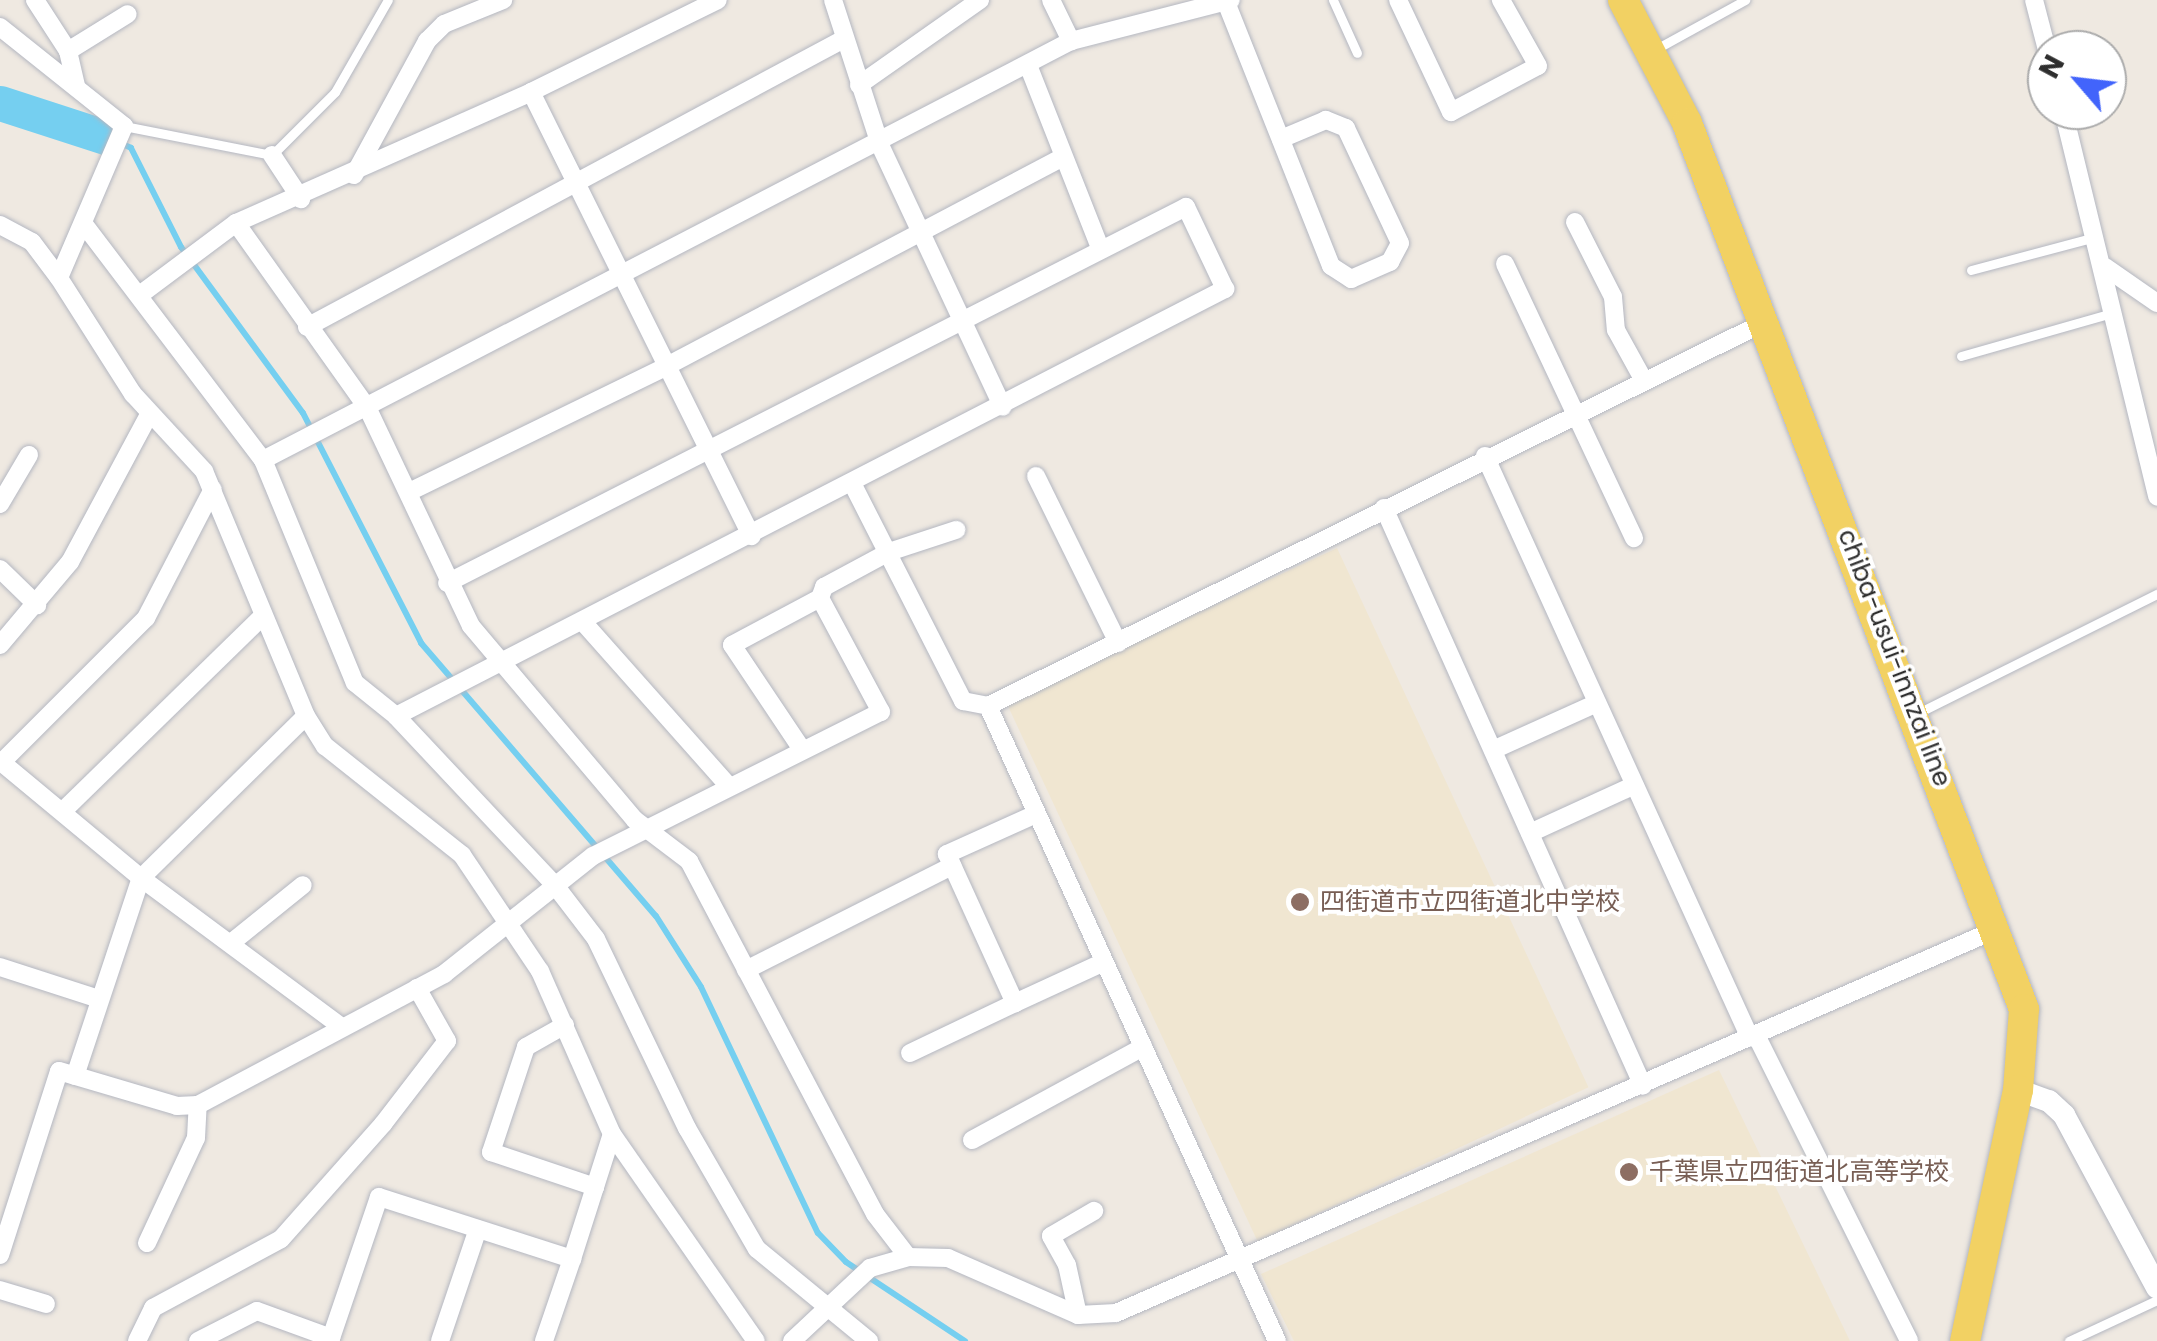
<!DOCTYPE html>
<html>
<head>
<meta charset="utf-8">
<style>
  body { margin:0 }
  #map { position:relative; width:2157px; height:1341px; overflow:hidden; background:#efe9e1; font-family:Poppins,"Noto Sans JP",sans-serif }
  div>[style] { position:absolute }
  .education>* { inset:0; background:#f0e6d1; transform-origin:0 0 }
  .stream>* { height:6px; margin:-3px; padding:0 3px; transform-origin:3px; border-radius:3px; background:#75cff0 }
  .river>* { height:35px; margin:-17.5px; padding:0 17.5px; transform-origin:17.5px; border-radius:17.5px; background:#75cff0 }
  .roads { filter:drop-shadow(0 0 2px #b4b7c1) drop-shadow(0 0 2px #b4b7c1) }
  .service>* { height:9px; margin:-4.5px; padding:0 4.5px; transform-origin:4.5px; border-radius:4.5px; background:#fff }
  .minor>* { height:18px; margin:-9px; padding:0 9px; transform-origin:9px; border-radius:9px; background:#fff }
  .tertiary>* { height:22px; margin:-11px; padding:0 11px; transform-origin:11px; border-radius:11px; background:#fff }
  .primary>* { height:30px; margin:-15px; padding:0 15px; transform-origin:15px; border-radius:15px; background:#f2d163 }
  .dots>* { width:28px; height:28px; translate:-50% -50%; box-sizing:border-box; border:5px solid #fff; border-radius:50% }
  span { translate:-50% -50%; white-space:nowrap; text-align:center; line-height:1.15; -webkit-text-stroke:8px #fff; paint-order:stroke }
  .street-label { font-size:25px; color:#2e2e2e }
  .education-label { font-size:25px; color:#785e54 }
  .left { translate:0 -50%; text-align:left }
  .north { position:absolute; left:2027px; top:30px; width:100px; height:100px; box-sizing:border-box; background:#fff; border:2px solid #ababab; border-radius:50%; rotate:298deg; font-size:28px; font-weight:700; line-height:40px; text-align:center; color:#2e2e2e }
  .north::after { content:''; display:block; margin:auto; width:35px; height:45px; background:#4264fb; clip-path:polygon(50% 0,100% 100%,50% 72%,0 100%) }
</style>
</head>
<body>
<div id="map">
  <div class="education">
    <div style="left:1337px;top:548px;width:595px;height:365px;rotate:65deg"></div>
    <div style="clip-path:polygon(1719px 1070px,1850px 1341px,1294px 1341px,1261px 1274px)"></div>
  </div>
  <div class="stream">
    <div style="left:108px;top:138px;width:25px;rotate:23deg"></div>
    <div style="left:131px;top:148px;width:111px;rotate:63.2deg"></div>
    <div style="left:181px;top:247px;width:206px;rotate:53.7deg"></div>
    <div style="left:303px;top:413px;width:259px;rotate:62.8deg"></div>
    <div style="left:421px;top:643px;width:360px;rotate:49.3deg"></div>
    <div style="left:656px;top:916px;width:84px;rotate:57.6deg"></div>
    <div style="left:701px;top:987px;width:272px;rotate:64.6deg"></div>
    <div style="left:818px;top:1233px;width:40px;rotate:46deg"></div>
    <div style="left:846px;top:1262px;width:143px;rotate:33.6deg"></div>
  </div>
  <div class="river">
    <div style="left:0;top:103px;width:114px;rotate:18deg"></div>
  </div>
  <div class="roads">
    <div class="service">
      <div style="left:1333px;top:0;width:58px;rotate:65.6deg"></div>
      <div style="left:1656px;top:49px;width:102px;rotate:-28.8deg"></div>
      <div style="left:124px;top:126px;width:151px;rotate:11.1deg"></div>
      <div style="left:272px;top:155px;width:89px;rotate:-45deg"></div>
      <div style="left:335px;top:92px;width:106px;rotate:-60.1deg"></div>
      <div style="left:1971px;top:270px;width:128px;rotate:-14.9deg"></div>
      <div style="left:1961px;top:356px;width:157px;rotate:-15.9deg"></div>
      <div style="left:1918px;top:713px;width:267px;rotate:-26.5deg"></div>
      <div style="left:2069px;top:1341px;width:97px;rotate:-25deg"></div>
    </div>
    <div class="minor">
      <div style="left:35px;top:0;width:61px;rotate:57.1deg"></div>
      <div style="left:68px;top:51px;width:36px;rotate:77deg"></div>
      <div style="left:833px;top:0;width:152px;rotate:72deg"></div>
      <div style="left:880px;top:145px;width:289px;rotate:64.9deg"></div>
      <div style="left:1051px;top:0;width:46px;rotate:64deg"></div>
      <div style="left:1398px;top:0;width:124px;rotate:64.7deg"></div>
      <div style="left:1451px;top:112px;width:98px;rotate:-27.9deg"></div>
      <div style="left:1538px;top:66px;width:76px;rotate:-119.3deg"></div>
      <div style="left:2034px;top:0;width:52px;rotate:75.4deg"></div>
      <div style="left:1226px;top:2px;width:284px;rotate:68.3deg"></div>
      <div style="left:1331px;top:266px;width:24px;rotate:33deg"></div>
      <div style="left:1351px;top:279px;width:43px;rotate:-23.6deg"></div>
      <div style="left:1390px;top:262px;width:21px;rotate:-62deg"></div>
      <div style="left:1400px;top:243px;width:127px;rotate:-115.2deg"></div>
      <div style="left:1346px;top:128px;width:22px;rotate:-158deg"></div>
      <div style="left:1326px;top:120px;width:49px;rotate:157.1deg"></div>
      <div style="left:0;top:27px;width:159px;rotate:38.6deg"></div>
      <div style="left:124px;top:126px;width:165px;rotate:113.2deg"></div>
      <div style="left:59px;top:278px;width:138px;rotate:57.5deg"></div>
      <div style="left:133px;top:394px;width:105px;rotate:47.3deg"></div>
      <div style="left:204px;top:471px;width:265px;rotate:67.4deg"></div>
      <div style="left:306px;top:716px;width:36px;rotate:58deg"></div>
      <div style="left:325px;top:746px;width:175px;rotate:38.5deg"></div>
      <div style="left:462px;top:855px;width:140px;rotate:56.1deg"></div>
      <div style="left:540px;top:971px;width:178px;rotate:66.2deg"></div>
      <div style="left:612px;top:1134px;width:252px;rotate:55.2deg"></div>
      <div style="left:68px;top:51px;width:70px;rotate:-31.7deg"></div>
      <div style="left:1028px;top:65px;width:197px;rotate:68.5deg"></div>
      <div style="left:859px;top:85px;width:148px;rotate:-35.1deg"></div>
      <div style="left:531px;top:92px;width:208px;rotate:-26.2deg"></div>
      <div style="left:2063px;top:110px;width:398px;rotate:76.3deg"></div>
      <div style="left:272px;top:155px;width:53px;rotate:56.6deg"></div>
      <div style="left:354px;top:175px;width:153px;rotate:-61.4deg"></div>
      <div style="left:427px;top:41px;width:24px;rotate:-45deg"></div>
      <div style="left:444px;top:24px;width:64px;rotate:-22.1deg"></div>
      <div style="left:1575px;top:222px;width:84px;rotate:63.1deg"></div>
      <div style="left:1613px;top:297px;width:33px;rotate:85deg"></div>
      <div style="left:1616px;top:330px;width:56px;rotate:61.1deg"></div>
      <div style="left:83px;top:223px;width:298px;rotate:52.8deg"></div>
      <div style="left:263px;top:460px;width:241px;rotate:67.6deg"></div>
      <div style="left:355px;top:683px;width:53px;rotate:38.8deg"></div>
      <div style="left:396px;top:716px;width:231px;rotate:46.8deg"></div>
      <div style="left:554px;top:884px;width:69px;rotate:52.6deg"></div>
      <div style="left:596px;top:939px;width:210px;rotate:64.3deg"></div>
      <div style="left:687px;top:1128px;width:140px;rotate:60deg"></div>
      <div style="left:757px;top:1249px;width:145px;rotate:39.4deg"></div>
      <div style="left:236px;top:223px;width:226px;rotate:54.6deg"></div>
      <div style="left:367px;top:407px;width:242px;rotate:64.6deg"></div>
      <div style="left:471px;top:626px;width:254px;rotate:49.8deg"></div>
      <div style="left:635px;top:820px;width:68px;rotate:37.2deg"></div>
      <div style="left:689px;top:861px;width:399px;rotate:62.2deg"></div>
      <div style="left:875px;top:1214px;width:54px;rotate:52.5deg"></div>
      <div style="left:0;top:225px;width:36px;rotate:28deg"></div>
      <div style="left:32px;top:242px;width:45px;rotate:53.1deg"></div>
      <div style="left:1505px;top:264px;width:303px;rotate:64.8deg"></div>
      <div style="left:2105px;top:267px;width:63px;rotate:34.7deg"></div>
      <div style="left:141px;top:294px;width:119px;rotate:-36.8deg"></div>
      <div style="left:236px;top:223px;width:323px;rotate:-23.9deg"></div>
      <div style="left:531px;top:92px;width:496px;rotate:63.6deg"></div>
      <div style="left:307px;top:327px;width:609px;rotate:-28.21deg"></div>
      <div style="left:1485px;top:456px;width:639px;rotate:65.52deg"></div>
      <div style="left:263px;top:460px;width:910px;rotate:-27.41deg"></div>
      <div style="left:1071px;top:41px;width:165px;rotate:-14.4deg"></div>
      <div style="left:1036px;top:476px;width:186px;rotate:63.8deg"></div>
      <div style="left:852px;top:483px;width:245px;rotate:63deg"></div>
      <div style="left:963px;top:701px;width:25px;rotate:11deg"></div>
      <div style="left:409px;top:492px;width:285px;rotate:-26deg"></div>
      <div style="left:665px;top:367px;width:448px;rotate:-27.8deg"></div>
      <div style="left:0;top:504px;width:57px;rotate:-59.4deg"></div>
      <div style="left:1384px;top:508px;width:633px;rotate:65.86deg"></div>
      <div style="left:0;top:569px;width:52px;rotate:44.2deg"></div>
      <div style="left:583px;top:622px;width:217px;rotate:48.4deg"></div>
      <div style="left:0;top:645px;width:109px;rotate:-49.9deg"></div>
      <div style="left:70px;top:562px;width:169px;rotate:-61.8deg"></div>
      <div style="left:396px;top:716px;width:933px;rotate:-27.25deg"></div>
      <div style="left:1225px;top:289px;width:91px;rotate:-115.4deg"></div>
      <div style="left:1186px;top:207px;width:829px;rotate:153.03deg"></div>
      <div style="left:801px;top:748px;width:124px;rotate:-123.8deg"></div>
      <div style="left:732px;top:645px;width:100px;rotate:-28.1deg"></div>
      <div style="left:1493px;top:750px;width:114px;rotate:-24.3deg"></div>
      <div style="left:0;top:761px;width:183px;rotate:39.7deg"></div>
      <div style="left:141px;top:878px;width:248px;rotate:36.6deg"></div>
      <div style="left:2px;top:762px;width:204px;rotate:-45deg"></div>
      <div style="left:146px;top:618px;width:145px;rotate:-62.6deg"></div>
      <div style="left:64px;top:810px;width:277px;rotate:-44.3deg"></div>
      <div style="left:1036px;top:814px;width:98px;rotate:155.8deg"></div>
      <div style="left:947px;top:854px;width:164px;rotate:65.5deg"></div>
      <div style="left:1015px;top:1003px;width:98px;rotate:-24.7deg"></div>
      <div style="left:1530px;top:833px;width:115px;rotate:-24.6deg"></div>
      <div style="left:231px;top:943px;width:92px;rotate:-38.9deg"></div>
      <div style="left:0;top:967px;width:104px;rotate:17.9deg"></div>
      <div style="left:746px;top:970px;width:231px;rotate:-26.8deg"></div>
      <div style="left:565px;top:1025px;width:45px;rotate:150.6deg"></div>
      <div style="left:526px;top:1047px;width:111px;rotate:108.4deg"></div>
      <div style="left:491px;top:1152px;width:110px;rotate:18.6deg"></div>
      <div style="left:1756px;top:1035px;width:342px;rotate:63.4deg"></div>
      <div style="left:910px;top:1053px;width:116px;rotate:-25.5deg"></div>
      <div style="left:75px;top:1076px;width:209px;rotate:-71.6deg"></div>
      <div style="left:141px;top:878px;width:231px;rotate:-44.5deg"></div>
      <div style="left:972px;top:1140px;width:195px;rotate:-28.5deg"></div>
      <div style="left:147px;top:1243px;width:116px;rotate:-65deg"></div>
      <div style="left:196px;top:1138px;width:33px;rotate:-87deg"></div>
      <div style="left:0;top:1255px;width:193px;rotate:-72.2deg"></div>
      <div style="left:59px;top:1071px;width:123px;rotate:16.5deg"></div>
      <div style="left:177px;top:1106px;width:21px;rotate:-3deg"></div>
      <div style="left:198px;top:1105px;width:279px;rotate:-28deg"></div>
      <div style="left:444px;top:974px;width:190px;rotate:-38.4deg"></div>
      <div style="left:593px;top:856px;width:322px;rotate:-26.6deg"></div>
      <div style="left:881px;top:712px;width:129px;rotate:-118.2deg"></div>
      <div style="left:820px;top:598px;width:12px;rotate:-70deg"></div>
      <div style="left:824px;top:587px;width:74px;rotate:-28.3deg"></div>
      <div style="left:889px;top:552px;width:71px;rotate:-18.2deg"></div>
      <div style="left:572px;top:1259px;width:131px;rotate:-72.3deg"></div>
      <div style="left:0;top:1290px;width:48px;rotate:16.9deg"></div>
      <div style="left:1078px;top:1315px;width:51px;rotate:-102.4deg"></div>
      <div style="left:1067px;top:1265px;width:33px;rotate:-119deg"></div>
      <div style="left:1051px;top:1236px;width:50px;rotate:-30.2deg"></div>
      <div style="left:137px;top:1341px;width:37px;rotate:-64deg"></div>
      <div style="left:153px;top:1308px;width:145px;rotate:-28.3deg"></div>
      <div style="left:281px;top:1239px;width:154px;rotate:-48.4deg"></div>
      <div style="left:383px;top:1124px;width:105px;rotate:-52.4deg"></div>
      <div style="left:447px;top:1041px;width:61px;rotate:-119.5deg"></div>
      <div style="left:198px;top:1341px;width:66px;rotate:-27deg"></div>
      <div style="left:257px;top:1311px;width:79px;rotate:20deg"></div>
      <div style="left:330px;top:1341px;width:152px;rotate:-71.2deg"></div>
      <div style="left:379px;top:1197px;width:203px;rotate:17.8deg"></div>
      <div style="left:572px;top:1259px;width:87px;rotate:108.9deg"></div>
      <div style="left:440px;top:1341px;width:118px;rotate:-71.3deg"></div>
      <div style="left:792px;top:1341px;width:107px;rotate:-43.1deg"></div>
      <div style="left:870px;top:1268px;width:40px;rotate:-16deg"></div>
      <div style="left:908px;top:1257px;width:40px;rotate:1.4deg"></div>
      <div style="left:948px;top:1258px;width:142px;rotate:23.7deg"></div>
      <div style="left:1078px;top:1315px;width:38px;rotate:-3deg"></div>
      <div style="left:1116px;top:1313px;width:961px;rotate:-23.55deg"></div>
      <div style="left:1277px;top:1341px;width:698px;rotate:-114.47deg"></div>
      <div style="left:988px;top:706px;width:864px;rotate:-26.3deg"></div>
    </div>
    <div class="tertiary">
      <div style="left:2018px;top:1090px;width:33px;rotate:20deg"></div>
      <div style="left:2049px;top:1101px;width:21px;rotate:43deg"></div>
      <div style="left:2064px;top:1115px;width:196px;rotate:61.7deg"></div>
    </div>
    <div class="primary">
      <div style="left:1623px;top:0;width:139px;rotate:62.5deg"></div>
      <div style="left:1687px;top:123px;width:948px;rotate:69.18deg"></div>
      <div style="left:2024px;top:1009px;width:81px;rotate:94.2deg"></div>
      <div style="left:2018px;top:1090px;width:257px;rotate:101.9deg"></div>
    </div>
  </div>
  <div class="dots">
    <div style="left:1300px;top:902px;background:#8d6e63"></div>
    <div style="left:1629px;top:1172px;background:#8d6e63"></div>
  </div>
  <div class="street-label">
    <span style="left:1894px;top:658px;rotate:69deg">chiba-usui-innzai line</span>
  </div>
  <div class="education-label">
    <span class="left" style="left:1320px;top:902px">四街道市立四街道北中学校</span>
    <span class="left" style="left:1649px;top:1172px">千葉県立四街道北高等学校</span>
  </div>
  <div class="north">N</div>
</div>
</body>
</html>
